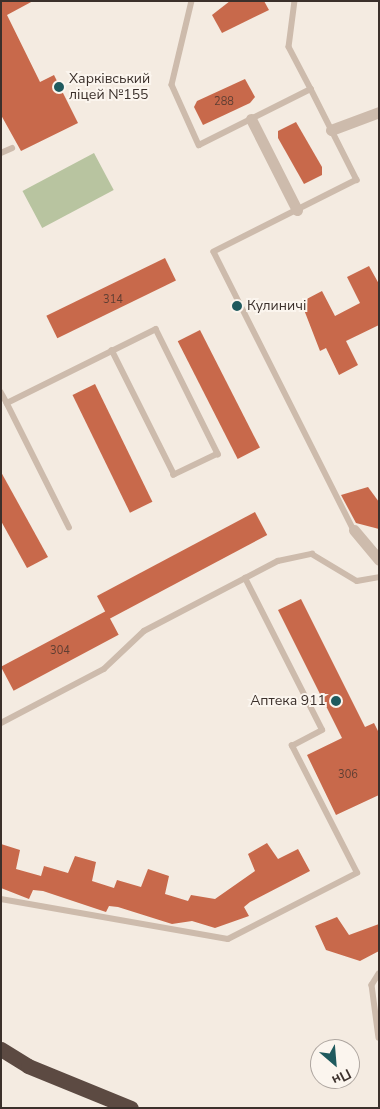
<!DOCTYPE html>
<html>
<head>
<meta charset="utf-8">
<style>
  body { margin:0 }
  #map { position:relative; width:380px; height:1109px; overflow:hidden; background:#f4ebe1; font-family:"Nunito Sans",sans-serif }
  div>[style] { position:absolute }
  .green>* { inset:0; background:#b8c4a0; transform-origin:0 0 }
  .building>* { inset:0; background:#c8694b; transform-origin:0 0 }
  .lane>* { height:5.5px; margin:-2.75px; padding:0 2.75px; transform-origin:2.75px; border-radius:2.75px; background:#cdbbac }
  .street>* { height:11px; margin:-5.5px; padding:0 5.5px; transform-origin:5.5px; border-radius:5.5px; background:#cdbbac }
  .highway>* { height:15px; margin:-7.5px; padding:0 7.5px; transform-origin:7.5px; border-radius:7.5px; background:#5c4a42 }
  .dots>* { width:14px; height:14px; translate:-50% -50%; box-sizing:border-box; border:2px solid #fbf5ee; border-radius:50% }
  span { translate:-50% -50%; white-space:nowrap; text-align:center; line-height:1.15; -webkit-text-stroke:4px #fbf5ee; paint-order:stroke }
  .number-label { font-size:11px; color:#5e3e33 }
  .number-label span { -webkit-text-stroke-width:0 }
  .poi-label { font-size:14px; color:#3b302b }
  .left { translate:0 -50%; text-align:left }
  .right { translate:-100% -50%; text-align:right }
  .frame { position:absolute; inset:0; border:2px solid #3b302b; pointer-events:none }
  .north { position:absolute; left:310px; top:1039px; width:50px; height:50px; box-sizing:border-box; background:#fbf5ee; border:1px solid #aea6a0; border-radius:50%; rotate:153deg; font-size:14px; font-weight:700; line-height:20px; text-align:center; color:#3b302b }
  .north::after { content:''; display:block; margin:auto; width:18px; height:22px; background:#1f5a5e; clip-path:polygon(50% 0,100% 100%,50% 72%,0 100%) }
</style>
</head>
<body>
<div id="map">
  <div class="green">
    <div style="left:94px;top:153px;width:42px;height:81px;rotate:62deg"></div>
  </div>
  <div class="building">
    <div style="clip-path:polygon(1px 1px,33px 1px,7px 15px,40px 82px,54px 75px,78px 123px,21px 151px,1px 115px)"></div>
    <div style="clip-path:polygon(230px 1px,264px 1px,269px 10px,222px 33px,212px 15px)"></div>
    <div style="clip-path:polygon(245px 79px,255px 97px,250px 103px,203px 125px,194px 107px,197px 101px)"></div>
    <div style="clip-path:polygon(296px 122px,322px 167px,322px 175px,304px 184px,278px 138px,278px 131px)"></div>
    <div style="left:165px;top:258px;width:25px;height:132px;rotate:64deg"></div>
    <div style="clip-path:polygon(369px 266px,379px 284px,379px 325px,346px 341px,358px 365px,339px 375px,326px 348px,320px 351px,301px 302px,322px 291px,335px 316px,360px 303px,347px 277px)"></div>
    <div style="left:200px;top:330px;width:132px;height:25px;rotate:63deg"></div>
    <div style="left:95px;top:384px;width:131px;height:25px;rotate:64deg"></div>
    <div style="clip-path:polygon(1px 472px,48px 557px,27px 568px,1px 521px)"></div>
    <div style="clip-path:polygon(368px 487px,379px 502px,379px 529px,356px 523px,341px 495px)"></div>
    <div style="left:255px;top:512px;width:26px;height:179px;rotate:62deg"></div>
    <div style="clip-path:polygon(301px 599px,365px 727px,374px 723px,379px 733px,379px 795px,336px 815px,307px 755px,342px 738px,278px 610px)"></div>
    <div style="left:106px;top:611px;width:27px;height:119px;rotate:62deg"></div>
    <div style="clip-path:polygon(267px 843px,278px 859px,298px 849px,310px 871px,250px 902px,244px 907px,249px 916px,215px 928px,192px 921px,172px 924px,118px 907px,109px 906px,106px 912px,43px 891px,33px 890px,29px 899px,1px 888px,1px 844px,20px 850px,16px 869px,41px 876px,44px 866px,68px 873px,75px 856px,96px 862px,92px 881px,114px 888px,117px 880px,141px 887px,148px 869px,169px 876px,165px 894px,188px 901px,191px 895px,215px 899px,255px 871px,248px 854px)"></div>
    <div style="clip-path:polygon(337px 917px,349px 935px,379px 924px,379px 951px,360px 961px,326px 950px,315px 926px)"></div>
  </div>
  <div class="lane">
    <div style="left:192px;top:1px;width:86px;rotate:103.4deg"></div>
    <div style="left:172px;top:85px;width:66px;rotate:65.8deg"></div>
    <div style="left:199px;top:145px;width:125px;rotate:-26.6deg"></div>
    <div style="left:311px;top:89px;width:102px;rotate:63.2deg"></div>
    <div style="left:357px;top:180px;width:160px;rotate:153.3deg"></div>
    <div style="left:214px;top:252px;width:311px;rotate:63.3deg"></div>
    <div style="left:295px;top:1px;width:46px;rotate:97.4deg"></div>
    <div style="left:289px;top:47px;width:47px;rotate:62.4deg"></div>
    <div style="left:1px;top:153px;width:12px;rotate:-24deg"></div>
    <div style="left:1px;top:392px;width:13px;rotate:61deg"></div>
    <div style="left:7px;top:403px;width:166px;rotate:-26.4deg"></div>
    <div style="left:156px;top:329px;width:140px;rotate:63.6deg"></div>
    <div style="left:218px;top:454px;width:49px;rotate:154.5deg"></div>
    <div style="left:174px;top:475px;width:139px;rotate:-116.6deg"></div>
    <div style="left:7px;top:403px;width:139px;rotate:63.4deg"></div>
    <div style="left:1px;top:723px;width:116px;rotate:-27.7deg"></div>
    <div style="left:104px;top:669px;width:55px;rotate:-43.5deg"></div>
    <div style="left:144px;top:631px;width:151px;rotate:-27.6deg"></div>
    <div style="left:278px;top:561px;width:35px;rotate:-12deg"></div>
    <div style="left:312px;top:554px;width:52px;rotate:31deg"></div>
    <div style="left:357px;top:581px;width:22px;rotate:-10deg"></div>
    <div style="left:1px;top:899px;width:230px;rotate:10deg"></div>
    <div style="left:228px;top:939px;width:145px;rotate:-27.1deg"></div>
    <div style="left:357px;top:873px;width:143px;rotate:-117.1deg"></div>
    <div style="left:292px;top:746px;width:34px;rotate:-28deg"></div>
    <div style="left:322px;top:730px;width:170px;rotate:-116.9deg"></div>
    <div style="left:379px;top:974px;width:13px;rotate:122deg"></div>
    <div style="left:372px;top:985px;width:53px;rotate:82.5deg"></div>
  </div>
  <div class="street">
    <div style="left:251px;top:119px;width:102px;rotate:63.2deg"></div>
    <div style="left:331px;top:130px;width:51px;rotate:-20.6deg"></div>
    <div style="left:354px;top:530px;width:39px;rotate:50deg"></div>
  </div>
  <div class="highway">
    <div style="left:1px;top:1049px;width:32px;rotate:32deg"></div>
    <div style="left:28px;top:1066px;width:111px;rotate:22.2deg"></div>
  </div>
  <div class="dots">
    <div style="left:59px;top:87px;background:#1f5a5e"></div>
    <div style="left:237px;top:306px;background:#1f5a5e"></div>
    <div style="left:336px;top:701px;background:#1f5a5e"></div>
  </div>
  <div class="number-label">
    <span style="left:224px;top:102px">288</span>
    <span style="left:113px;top:300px">314</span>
    <span style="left:60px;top:651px">304</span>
    <span style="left:348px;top:775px">306</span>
  </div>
  <div class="poi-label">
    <span class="left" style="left:69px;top:87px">Харківський<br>ліцей №155</span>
    <span class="left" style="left:247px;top:306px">Кулиничі</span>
    <span class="right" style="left:326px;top:701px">Аптека 911</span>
  </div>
  <div class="frame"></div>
  <div class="north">Пн</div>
</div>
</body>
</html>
